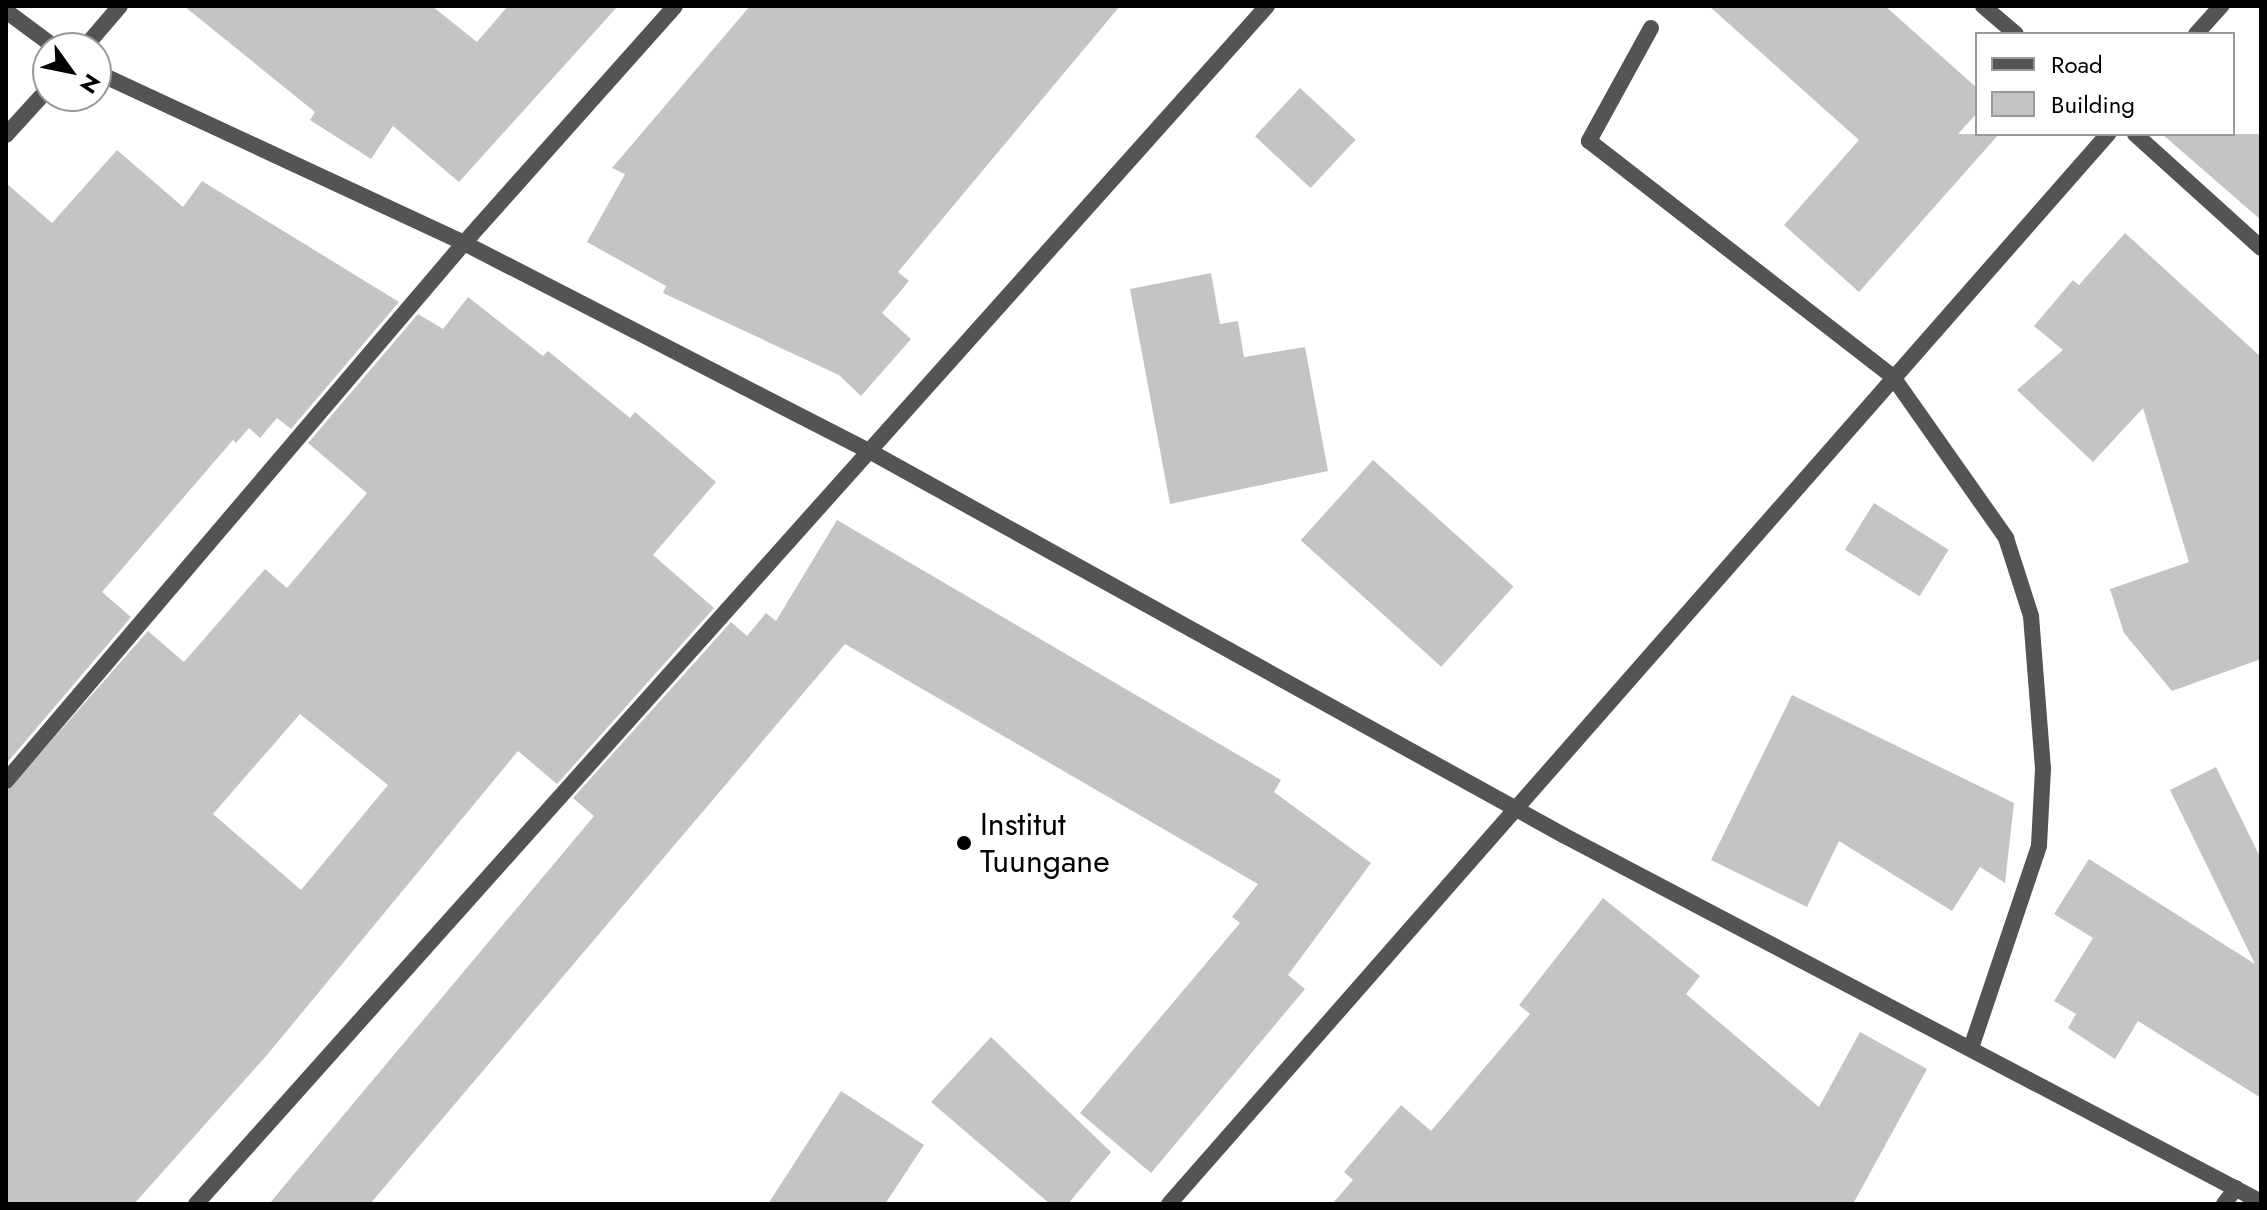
<!DOCTYPE html>
<html>
<head>
<meta charset="utf-8">
<style>
  body { margin:0 }
  #map { position:relative; width:2267px; height:1210px; overflow:hidden; background:#fff; font-family:Jost,sans-serif }
  div>[style] { position:absolute }
  .building>* { inset:0; background:#c4c4c4; transform-origin:0 0 }
  .service>* { height:16px; margin:-8px; padding:0 8px; transform-origin:8px; border-radius:8px; background:#545454 }
  .minor>* { height:16px; margin:-8px; padding:0 8px; transform-origin:8px; border-radius:8px; background:#545454 }
  .dots>* { width:22px; height:22px; translate:-50% -50%; box-sizing:border-box; border:4px solid #fff; border-radius:50% }
  span { translate:-50% -50%; white-space:nowrap; text-align:center; line-height:1.15; -webkit-text-stroke:8px #fff; paint-order:stroke }
  .poi-label { font-size:32px; color:#000 }
  .left { translate:0 -50%; text-align:left }
  .frame { position:absolute; inset:0; border:8px solid #000; pointer-events:none }
  .legend { position:absolute; left:1975px; top:32px; width:260px; height:104px; box-sizing:border-box; background:#fff; border:2px solid #999; margin:0; padding:10px 14px; list-style:none; font-size:24px; color:#000 }
  .legend li { display:flex; align-items:center; gap:16px; height:40px }
  .legend b { width:40px; border:2px solid #999 }
  .north { position:absolute; left:32px; top:32px; width:80px; height:80px; box-sizing:border-box; background:#fff; border:2px solid #999; border-radius:50%; rotate:123deg; font-size:22px; font-weight:700; line-height:32px; text-align:center; color:#000 }
  .north::after { content:''; display:block; margin:auto; width:28px; height:36px; background:#000; clip-path:polygon(50% 0,100% 100%,50% 72%,0 100%) }
</style>
</head>
<body>
<div id="map">
  <div class="building">
    <div style="clip-path:polygon(184px 6px,432px 6px,477px 42px,508px 6px,618px 6px,459px 182px,393px 126px,371px 159px,310px 120px,315px 112px)"></div>
    <div style="clip-path:polygon(750px 6px,1120px 6px,898px 272px,909px 281px,882px 313px,911px 339px,861px 396px,839px 375px,663px 293px,666px 286px,587px 242px,625px 174px,612px 168px)"></div>
    <div style="clip-path:polygon(1709px 6px,1885px 6px,1977px 88px,1977px 113px,1958px 134px,1999px 134px,1859px 292px,1784px 225px,1859px 140px)"></div>
    <div style="left:1300px;top:88px;width:76px;height:66px;rotate:43deg"></div>
    <div style="clip-path:polygon(2162px 134px,2261px 134px,2261px 220px)"></div>
    <div style="clip-path:polygon(117px 150px,183px 207px,202px 181px,399px 302px,291px 429px,277px 418px,260px 438px,249px 428px,236px 443px,233px 440px,102px 592px,131px 617px,6px 764px,6px 183px,52px 223px)"></div>
    <div style="clip-path:polygon(2125px 233px,2261px 357px,2261px 659px,2172px 691px,2124px 633px,2110px 589px,2189px 562px,2143px 408px,2093px 462px,2017px 390px,2063px 350px,2034px 326px,2073px 280px,2079px 285px)"></div>
    <div style="clip-path:polygon(1211px 273px,1220px 324px,1238px 321px,1244px 357px,1305px 347px,1328px 471px,1170px 504px,1130px 289px)"></div>
    <div style="clip-path:polygon(evenodd,468px 297px,543px 356px,548px 351px,630px 418px,635px 412px,716px 482px,653px 555px,714px 608px,557px 784px,518px 751px,267px 1055px,134px 1204px,6px 1204px,6px 792px,148px 631px,184px 662px,265px 569px,287px 588px,367px 493px,308px 443px,418px 314px,443px 329px,468px 297px,300px 714px,388px 785px,301px 890px,213px 814px,300px 714px)"></div>
    <div style="left:1373px;top:460px;width:189px;height:108px;rotate:42deg"></div>
    <div style="left:1874px;top:503px;width:88px;height:55px;rotate:32deg"></div>
    <div style="clip-path:polygon(837px 520px,1281px 780px,1274px 792px,1371px 863px,1288px 975px,1305px 989px,1151px 1173px,1080px 1113px,1240px 923px,1232px 917px,1258px 884px,845px 644px,370px 1204px,269px 1204px,594px 816px,573px 798px,731px 622px,747px 636px,766px 613px,776px 621px)"></div>
    <div style="clip-path:polygon(1792px 695px,2014px 803px,2005px 883px,1980px 867px,1952px 911px,1839px 841px,1807px 907px,1711px 860px)"></div>
    <div style="clip-path:polygon(2216px 767px,2261px 859px,2261px 1098px,2138px 1021px,2115px 1059px,2068px 1028px,2076px 1014px,2054px 1001px,2093px 938px,2054px 914px,2089px 859px,2255px 964px,2170px 790px)"></div>
    <div style="clip-path:polygon(1603px 898px,1700px 976px,1686px 994px,1819px 1107px,1860px 1032px,1927px 1069px,1853px 1204px,1332px 1204px,1353px 1180px,1344px 1172px,1401px 1105px,1431px 1131px,1530px 1014px,1519px 1005px)"></div>
    <div style="clip-path:polygon(991px 1037px,1111px 1152px,1068px 1204px,1050px 1204px,931px 1102px)"></div>
    <div style="clip-path:polygon(841px 1091px,924px 1145px,885px 1204px,768px 1204px)"></div>
  </div>
  <div class="service">
    <div style="left:1651px;top:28px;width:129px;rotate:118.8deg"></div>
    <div style="left:1589px;top:141px;width:385px;rotate:37.8deg"></div>
  </div>
  <div class="minor">
    <div style="left:1983px;top:6px;width:43px;rotate:40.3deg"></div>
    <div style="left:6px;top:11px;width:62px;rotate:36.5deg"></div>
    <div style="left:2196px;top:34px;width:38px;rotate:-48deg"></div>
    <div style="left:84px;top:48px;width:55px;rotate:-49.4deg"></div>
    <div style="left:96px;top:72px;width:406px;rotate:24.9deg"></div>
    <div style="left:464px;top:243px;width:458px;rotate:27.2deg"></div>
    <div style="left:871px;top:452px;width:791px;rotate:28.96deg"></div>
    <div style="left:1563px;top:835px;width:789px;rotate:27.73deg"></div>
    <div style="left:2135px;top:134px;width:170px;rotate:42.1deg"></div>
    <div style="left:6px;top:135px;width:62px;rotate:-47.6deg"></div>
    <div style="left:1893px;top:377px;width:197px;rotate:54.9deg"></div>
    <div style="left:2006px;top:538px;width:82px;rotate:72.2deg"></div>
    <div style="left:2031px;top:616px;width:153px;rotate:85.5deg"></div>
    <div style="left:2043px;top:769px;width:77px;rotate:93deg"></div>
    <div style="left:2039px;top:846px;width:210px;rotate:108.6deg"></div>
    <div style="left:6px;top:781px;width:707px;rotate:-49.59deg"></div>
    <div style="left:464px;top:243px;width:317px;rotate:-48.3deg"></div>
    <div style="left:196px;top:1204px;width:1607px;rotate:-48.2deg"></div>
    <div style="left:1169px;top:1204px;width:1424px;rotate:-48.73deg"></div>
    <div style="left:2224px;top:1204px;width:20px;rotate:-53deg"></div>
  </div>
  <div class="dots">
    <div style="left:964px;top:843px;background:#000"></div>
  </div>
  <div class="poi-label">
    <span class="left" style="left:980px;top:843px">Institut<br>Tuungane</span>
  </div>
  <div class="frame"></div>
  <ul class="legend">
  <li><b style="height:10px;background:#545454"></b>Road</li>
  <li><b style="height:22px;background:#c4c4c4"></b>Building</li>
  </ul>
  <div class="north">N</div>
</div>
</body>
</html>
